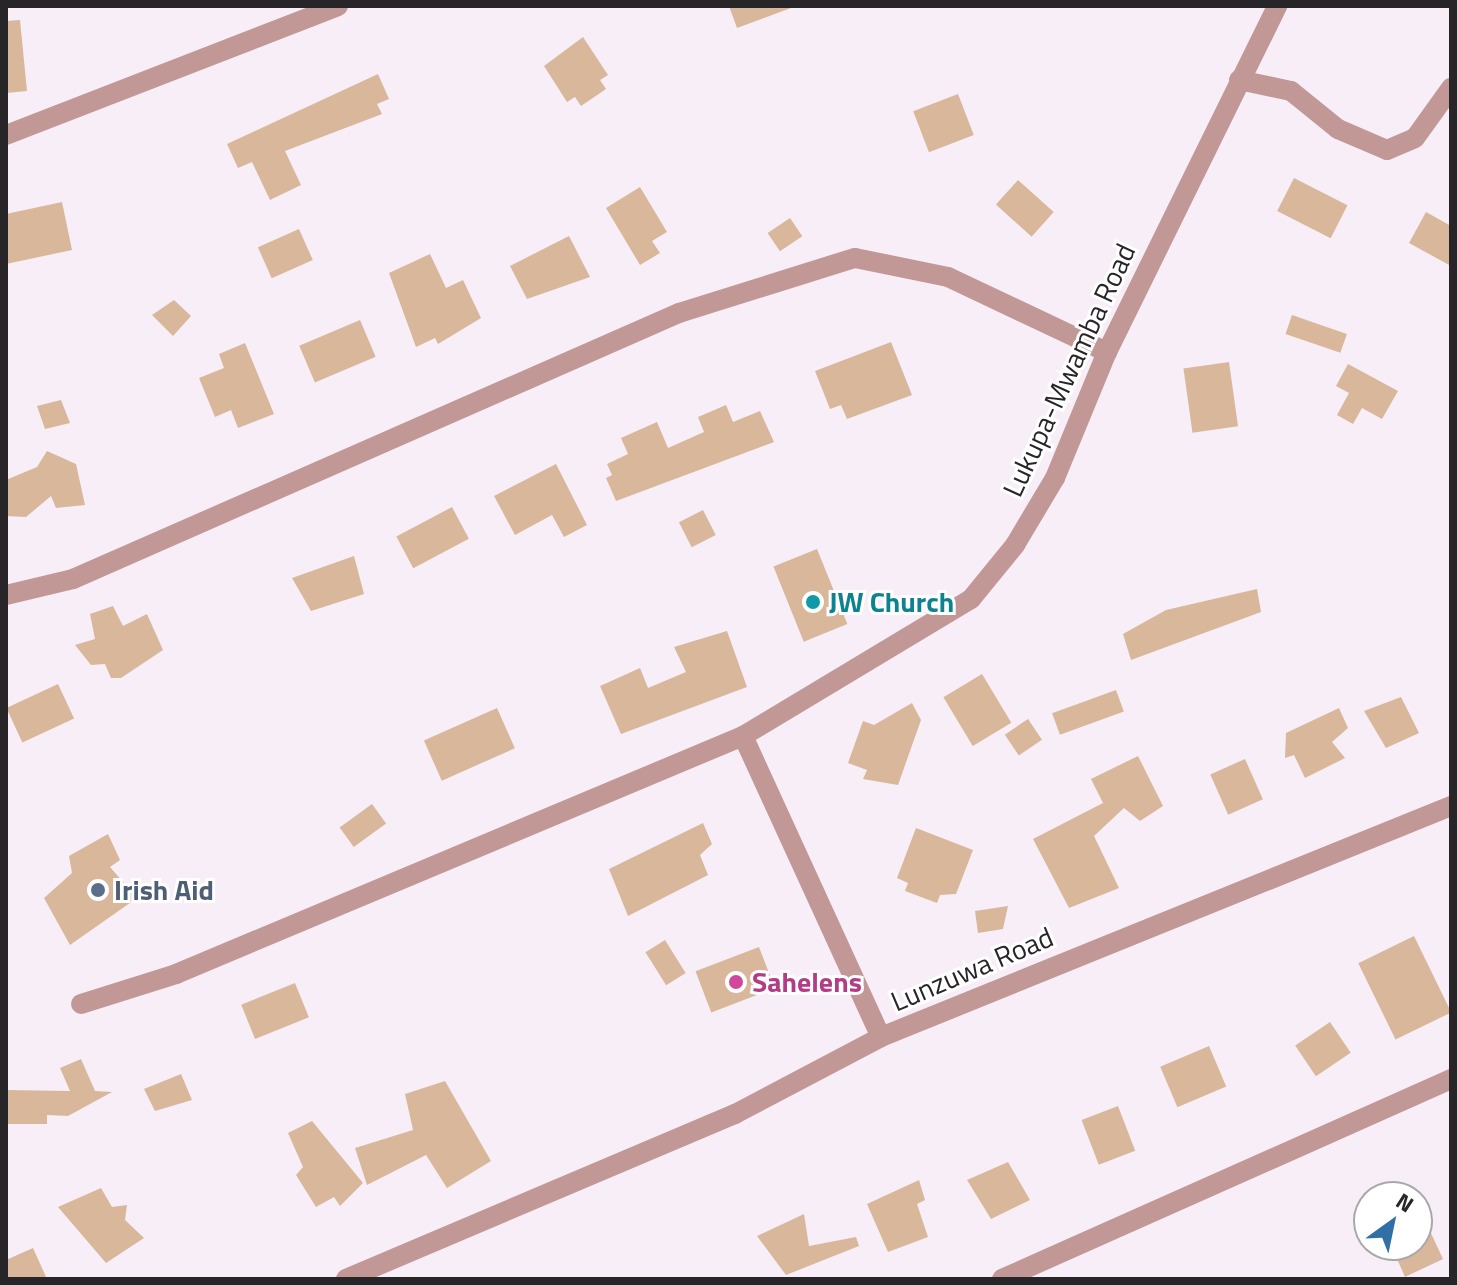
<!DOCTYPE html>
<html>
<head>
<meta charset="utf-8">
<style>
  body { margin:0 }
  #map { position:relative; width:1457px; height:1285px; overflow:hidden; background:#f8eef8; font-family:"Titillium Web",sans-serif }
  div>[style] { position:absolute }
  .building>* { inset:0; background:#d8b79b; transform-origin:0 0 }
  .minor>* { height:20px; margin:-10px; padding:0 10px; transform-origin:10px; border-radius:10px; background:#c29897 }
  .dots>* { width:22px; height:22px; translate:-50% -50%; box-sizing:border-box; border:4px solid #fff; border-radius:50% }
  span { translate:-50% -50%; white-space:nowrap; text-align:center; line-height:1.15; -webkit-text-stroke:6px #fff; paint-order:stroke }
  .street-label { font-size:28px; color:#282528 }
  .culture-label { font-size:28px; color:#0d838f; font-weight:700 }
  .left { translate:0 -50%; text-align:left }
  .service-label { font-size:28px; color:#4e5e75; font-weight:700 }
  .hotel-label { font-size:28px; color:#b23c85; font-weight:700 }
  .frame { position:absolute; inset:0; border:8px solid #282528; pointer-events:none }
  .north { position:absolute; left:1353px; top:1181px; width:80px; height:80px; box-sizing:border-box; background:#fff; border:2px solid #a9a8a9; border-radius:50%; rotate:33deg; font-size:22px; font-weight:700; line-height:32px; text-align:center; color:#282528 }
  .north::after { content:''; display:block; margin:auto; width:28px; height:36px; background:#3170a7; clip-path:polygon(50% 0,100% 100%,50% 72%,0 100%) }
</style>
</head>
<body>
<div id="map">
  <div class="building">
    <div style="clip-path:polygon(729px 6px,790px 6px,791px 8px,737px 28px)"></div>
    <div style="clip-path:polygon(20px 20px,27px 91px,6px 93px,6px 21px)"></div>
    <div style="clip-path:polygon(583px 37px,608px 75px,600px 80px,606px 89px,581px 106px,575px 97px,567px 102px,544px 66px)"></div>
    <div style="clip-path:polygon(378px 74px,389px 99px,377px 104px,382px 114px,285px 151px,301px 185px,270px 200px,252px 162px,238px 168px,227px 144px)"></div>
    <div style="left:958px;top:94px;width:44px;height:48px;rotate:69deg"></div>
    <div style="left:1294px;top:178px;width:60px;height:37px;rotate:27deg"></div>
    <div style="left:1018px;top:180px;width:48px;height:33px;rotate:42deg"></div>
    <div style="clip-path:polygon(640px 187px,667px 232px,652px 241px,660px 253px,640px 265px,606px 208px)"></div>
    <div style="clip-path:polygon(62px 202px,72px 250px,6px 264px,6px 214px)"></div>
    <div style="clip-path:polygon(1426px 212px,1451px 226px,1451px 266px,1409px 243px)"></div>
    <div style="left:790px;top:218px;width:22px;height:27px;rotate:56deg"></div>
    <div style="left:299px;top:229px;width:34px;height:45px;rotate:66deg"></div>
    <div style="clip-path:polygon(569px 236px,590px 277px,527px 299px,510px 266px)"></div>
    <div style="clip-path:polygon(430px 254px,446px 288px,463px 280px,481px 318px,438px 344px,435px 338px,416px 347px,389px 273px)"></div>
    <div style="clip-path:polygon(174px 300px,191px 316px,173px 336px,152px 315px)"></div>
    <div style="left:1292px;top:315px;width:58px;height:20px;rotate:19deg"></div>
    <div style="left:360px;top:320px;width:40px;height:66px;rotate:67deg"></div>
    <div style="clip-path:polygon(891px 342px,912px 395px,847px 419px,841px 405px,830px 409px,815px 371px)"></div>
    <div style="clip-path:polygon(245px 343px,274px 414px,238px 428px,231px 410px,215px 417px,199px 378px,224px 368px,219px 354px)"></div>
    <div style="left:1229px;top:362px;width:65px;height:46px;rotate:82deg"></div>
    <div style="clip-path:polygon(1348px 364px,1398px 391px,1382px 419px,1362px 408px,1353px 424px,1337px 415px,1349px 393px,1336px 386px)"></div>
    <div style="clip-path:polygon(61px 400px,70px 423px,45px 429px,37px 406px)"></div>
    <div style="clip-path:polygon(726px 405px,733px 422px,760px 411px,774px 442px,616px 501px,606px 478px,612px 475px,607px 464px,628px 454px,621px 438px,657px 422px,668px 448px,704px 432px,698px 417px)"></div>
    <div style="clip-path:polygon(47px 451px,76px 464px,85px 505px,56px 508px,51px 496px,26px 517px,6px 516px,6px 480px,37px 467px)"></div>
    <div style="clip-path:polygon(556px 464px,587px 525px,564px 537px,552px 515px,515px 535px,494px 496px)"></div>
    <div style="left:452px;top:507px;width:36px;height:63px;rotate:62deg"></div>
    <div style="left:703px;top:510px;width:28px;height:27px;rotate:63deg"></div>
    <div style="left:817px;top:549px;width:81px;height:47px;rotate:68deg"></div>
    <div style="clip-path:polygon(354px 556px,364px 594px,311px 611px,292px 578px)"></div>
    <div style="clip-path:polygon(1257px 589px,1261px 612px,1131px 660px,1123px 634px,1166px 610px)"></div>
    <div style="clip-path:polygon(113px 606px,123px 626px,147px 614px,163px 650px,121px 678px,111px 678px,105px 664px,91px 665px,75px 645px,95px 639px,90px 614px)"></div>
    <div style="clip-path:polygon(727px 631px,747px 687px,621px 734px,600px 686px,640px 668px,648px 688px,686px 672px,674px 647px)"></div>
    <div style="left:982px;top:674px;width:57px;height:45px;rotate:59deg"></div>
    <div style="left:58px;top:684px;width:38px;height:57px;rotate:65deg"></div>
    <div style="left:1116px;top:690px;width:23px;height:68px;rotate:70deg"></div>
    <div style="clip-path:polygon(1401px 697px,1419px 733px,1386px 748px,1364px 711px)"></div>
    <div style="clip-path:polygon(912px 703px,921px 720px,898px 785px,863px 779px,867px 770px,848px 763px,863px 721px,874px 725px)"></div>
    <div style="left:497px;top:708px;width:44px;height:80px;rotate:66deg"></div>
    <div style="clip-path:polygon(1339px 708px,1348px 728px,1332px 742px,1345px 758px,1305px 778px,1294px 755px,1285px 758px,1286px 733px)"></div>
    <div style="left:1028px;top:719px;width:25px;height:28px;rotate:56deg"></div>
    <div style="clip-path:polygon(1138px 756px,1163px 806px,1140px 821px,1124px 808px,1094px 836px,1119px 888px,1069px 908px,1033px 839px,1103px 803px,1091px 779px)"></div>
    <div style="left:1245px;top:759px;width:44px;height:38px;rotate:66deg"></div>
    <div style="left:372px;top:804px;width:24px;height:40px;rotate:54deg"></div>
    <div style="clip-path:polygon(703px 823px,712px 844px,700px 855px,708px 875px,628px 916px,609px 869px)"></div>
    <div style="clip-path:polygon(916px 828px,973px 850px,956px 894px,940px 895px,937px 903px,905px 891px,908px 883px,897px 878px)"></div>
    <div style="clip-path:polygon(108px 834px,120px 860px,110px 867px,137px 898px,70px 945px,44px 898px,72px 873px,69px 856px)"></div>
    <div style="clip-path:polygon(1008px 906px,1003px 929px,978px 933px,975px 911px)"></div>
    <div style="left:1414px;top:936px;width:85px;height:62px;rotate:64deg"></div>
    <div style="left:665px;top:940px;width:39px;height:23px;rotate:58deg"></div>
    <div style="left:759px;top:947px;width:44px;height:68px;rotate:69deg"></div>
    <div style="left:295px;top:983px;width:37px;height:58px;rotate:68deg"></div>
    <div style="left:1330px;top:1022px;width:37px;height:42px;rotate:56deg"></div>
    <div style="left:1209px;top:1046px;width:44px;height:53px;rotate:67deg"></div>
    <div style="clip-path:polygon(81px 1059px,95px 1091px,112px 1092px,68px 1116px,47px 1115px,47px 1124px,6px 1124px,6px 1090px,70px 1091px,60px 1068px)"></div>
    <div style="clip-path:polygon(181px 1074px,192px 1100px,155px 1111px,144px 1089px)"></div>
    <div style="clip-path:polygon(445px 1081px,491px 1161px,447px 1188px,426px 1155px,367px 1185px,355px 1148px,413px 1130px,405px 1094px)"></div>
    <div style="left:1118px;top:1106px;width:48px;height:39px;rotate:69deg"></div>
    <div style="clip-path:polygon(312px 1121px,363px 1183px,340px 1206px,334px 1197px,316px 1207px,296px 1175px,303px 1167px,288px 1133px)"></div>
    <div style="clip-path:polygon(1008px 1162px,1030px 1200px,991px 1219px,967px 1180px)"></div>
    <div style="clip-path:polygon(919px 1180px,925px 1200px,917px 1204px,928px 1237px,888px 1252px,867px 1204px)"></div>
    <div style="clip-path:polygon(101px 1188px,112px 1207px,127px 1205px,125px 1220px,144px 1238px,106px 1263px,58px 1207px)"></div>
    <div style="clip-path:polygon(1417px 1203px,1443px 1259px,1405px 1277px,1391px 1245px,1417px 1245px)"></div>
    <div style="clip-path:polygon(804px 1214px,809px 1246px,856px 1237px,859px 1246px,786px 1275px,757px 1236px)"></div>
    <div style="clip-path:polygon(33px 1248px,47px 1279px,6px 1279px,6px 1260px)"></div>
  </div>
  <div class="minor">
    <div style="left:1239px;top:80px;width:53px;rotate:11.9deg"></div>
    <div style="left:1291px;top:91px;width:60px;rotate:39deg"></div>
    <div style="left:1338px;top:129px;width:53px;rotate:23.2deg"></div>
    <div style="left:1387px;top:150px;width:30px;rotate:-23deg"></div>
    <div style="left:1415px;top:138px;width:62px;rotate:-54.2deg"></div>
    <div style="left:6px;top:135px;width:356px;rotate:-21.2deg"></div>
    <div style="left:6px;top:595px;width:69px;rotate:-13.4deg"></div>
    <div style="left:73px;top:579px;width:662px;rotate:-23.7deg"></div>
    <div style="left:679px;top:313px;width:184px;rotate:-17.4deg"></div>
    <div style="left:855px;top:258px;width:95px;rotate:11.5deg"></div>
    <div style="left:948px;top:277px;width:176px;rotate:25.3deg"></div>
    <div style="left:743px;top:736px;width:331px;rotate:65.4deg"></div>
    <div style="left:81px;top:1004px;width:100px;rotate:-17.5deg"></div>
    <div style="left:176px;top:974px;width:615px;rotate:-22.77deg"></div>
    <div style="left:743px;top:736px;width:266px;rotate:-31deg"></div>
    <div style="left:971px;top:599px;width:70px;rotate:-50.8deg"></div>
    <div style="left:1015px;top:545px;width:78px;rotate:-59.2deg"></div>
    <div style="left:1055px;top:478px;width:136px;rotate:-67.6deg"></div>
    <div style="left:1107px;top:352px;width:386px;rotate:-63.8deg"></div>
    <div style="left:346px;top:1279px;width:423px;rotate:-23deg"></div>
    <div style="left:735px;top:1114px;width:165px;rotate:-27.8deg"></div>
    <div style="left:881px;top:1037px;width:615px;rotate:-22.06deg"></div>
    <div style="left:1002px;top:1279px;width:492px;rotate:-24deg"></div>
  </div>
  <div class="dots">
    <div style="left:813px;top:602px;background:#0f9aa8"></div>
    <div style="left:98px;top:890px;background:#5c6f8a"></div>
    <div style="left:736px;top:982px;background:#d1479c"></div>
  </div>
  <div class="street-label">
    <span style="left:1069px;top:370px;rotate:-65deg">Lukupa-Mwamba Road</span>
    <span style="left:972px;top:969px;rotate:-23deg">Lunzuwa Road</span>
  </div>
  <div class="culture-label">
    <span class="left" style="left:829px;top:602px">JW Church</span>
  </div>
  <div class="service-label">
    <span class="left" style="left:114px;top:890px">Irish Aid</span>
  </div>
  <div class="hotel-label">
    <span class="left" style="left:752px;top:982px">Sahelens</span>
  </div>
  <div class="frame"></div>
  <div class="north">N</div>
</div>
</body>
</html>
